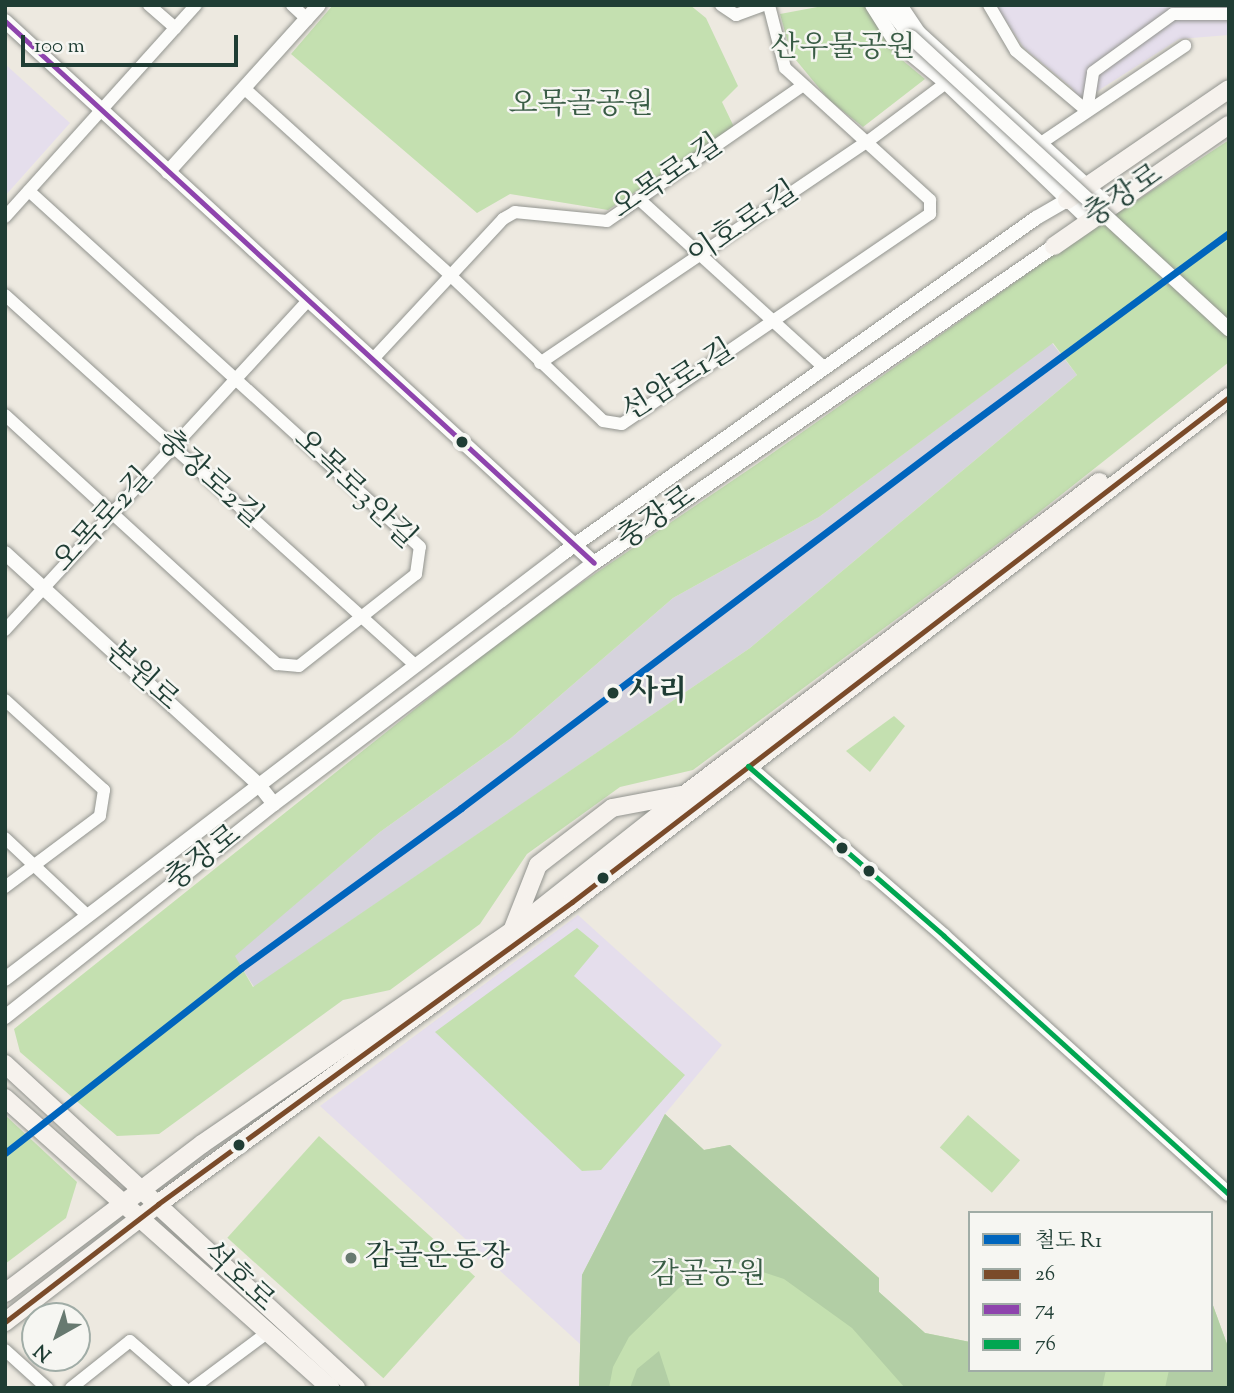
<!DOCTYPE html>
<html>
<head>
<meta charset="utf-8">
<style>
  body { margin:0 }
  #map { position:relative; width:1234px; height:1393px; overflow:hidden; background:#ede9e0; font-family:"Sorts Mill Goudy","Noto Serif KR",serif }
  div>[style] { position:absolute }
  .built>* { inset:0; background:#e5deec }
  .industrial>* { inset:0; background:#d6d3dd }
  .green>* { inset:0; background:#c4e0b0; transform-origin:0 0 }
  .forest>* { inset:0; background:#b2cea5 }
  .roads { filter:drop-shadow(0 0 2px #92948f) drop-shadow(0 0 2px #92948f) }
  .minor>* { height:12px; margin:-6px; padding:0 6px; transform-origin:6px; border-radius:6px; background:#fcfcfa }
  .tertiary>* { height:14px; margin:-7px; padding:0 7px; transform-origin:7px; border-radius:7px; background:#fcfcfa }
  .secondary>* { height:18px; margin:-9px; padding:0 9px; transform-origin:9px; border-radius:9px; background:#f6f2ed }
  .bridges { filter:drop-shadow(0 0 2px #92948f) drop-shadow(0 0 2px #92948f) }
  .tertiary-bridge>* { height:14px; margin:-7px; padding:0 7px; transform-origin:7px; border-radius:7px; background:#fcfcfa }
  .bus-1>* { height:5px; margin:-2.5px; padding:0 2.5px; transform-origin:2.5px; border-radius:2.5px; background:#7a4b2a }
  .bus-2>* { height:5px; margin:-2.5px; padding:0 2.5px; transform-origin:2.5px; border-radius:2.5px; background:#8e44ad }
  .bus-3>* { height:5px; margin:-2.5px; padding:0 2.5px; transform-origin:2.5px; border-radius:2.5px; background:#00a651 }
  .rail-1>* { height:7px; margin:-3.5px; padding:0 3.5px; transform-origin:3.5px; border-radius:3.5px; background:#0065bd }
  .dots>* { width:19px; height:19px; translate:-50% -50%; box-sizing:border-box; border:4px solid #f6f6f2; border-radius:50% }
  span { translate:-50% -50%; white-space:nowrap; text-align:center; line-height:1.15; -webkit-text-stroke:5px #f6f6f2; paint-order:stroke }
  .park-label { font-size:30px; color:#395c45 }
  .street-label { font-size:30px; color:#1f3d34 }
  .stop-label { font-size:30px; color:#1f3d34; font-weight:700 }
  .left { translate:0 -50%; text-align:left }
  .poi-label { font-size:30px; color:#1f3d34 }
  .frame { position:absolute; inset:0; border:7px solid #1f3d34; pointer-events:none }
  .legend { position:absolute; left:968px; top:1211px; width:245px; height:161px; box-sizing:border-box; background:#f6f6f2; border:2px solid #a0aca6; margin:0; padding:9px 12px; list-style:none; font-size:21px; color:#1f3d34 }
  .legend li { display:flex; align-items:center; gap:14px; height:35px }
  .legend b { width:35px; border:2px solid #a0aca6 }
  .north { position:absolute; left:21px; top:1302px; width:70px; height:70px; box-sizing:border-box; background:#f6f6f2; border:2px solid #a0aca6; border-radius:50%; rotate:220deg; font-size:19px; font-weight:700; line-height:28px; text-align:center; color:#1f3d34 }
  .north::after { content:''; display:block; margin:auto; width:24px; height:32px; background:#677970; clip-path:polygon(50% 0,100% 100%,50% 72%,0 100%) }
  .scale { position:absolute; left:21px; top:35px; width:217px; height:32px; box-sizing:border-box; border:4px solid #1f3d34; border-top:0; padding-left:9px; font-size:21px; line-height:24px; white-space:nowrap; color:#1f3d34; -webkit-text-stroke:5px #f6f6f2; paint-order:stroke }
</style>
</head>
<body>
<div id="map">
  <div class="built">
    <div style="clip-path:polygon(995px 5px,1229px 5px,1229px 35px,1179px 39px,1082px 101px,1071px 87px,1024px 48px)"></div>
    <div style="clip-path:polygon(5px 64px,70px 123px,5px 196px)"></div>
    <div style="clip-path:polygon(578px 915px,722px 1045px,665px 1114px,582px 1275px,580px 1344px,320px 1106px)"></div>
  </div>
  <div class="industrial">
    <div style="clip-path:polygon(1052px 343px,1077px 375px,750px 648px,254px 987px,234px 956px,380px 832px,511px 738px,673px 598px,819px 517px)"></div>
  </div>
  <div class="green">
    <div style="clip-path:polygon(333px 5px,690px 5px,706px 18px,738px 86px,722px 102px,734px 127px,608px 210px,510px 194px,477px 213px,291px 54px)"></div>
    <div style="clip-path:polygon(828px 5px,868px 5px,901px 59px,925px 79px,863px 127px,829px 100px,791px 54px,780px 14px)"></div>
    <div style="clip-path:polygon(evenodd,1229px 140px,1229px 362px,1023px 525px,693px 770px,620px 787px,527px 854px,480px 924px,390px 990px,343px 1000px,159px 1134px,117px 1136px,20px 1052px,14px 1029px,528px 619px,757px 464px,1058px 252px,1229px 140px,1053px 343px,1077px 375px,750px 648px,253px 987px,235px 956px,380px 832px,511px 738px,673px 598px,819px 517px,1053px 343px)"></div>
    <div style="clip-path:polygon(894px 716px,905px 726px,870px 772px,846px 751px)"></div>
    <div style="clip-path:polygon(577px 928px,599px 946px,574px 976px,685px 1075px,601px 1170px,582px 1171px,435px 1032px)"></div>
    <div style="clip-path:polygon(665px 1114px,704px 1150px,730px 1145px,879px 1278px,879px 1292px,925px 1333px,970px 1342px,970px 1370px,1211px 1370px,1211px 1300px,1227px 1344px,1229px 1388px,579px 1388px,582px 1275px)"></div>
    <div style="clip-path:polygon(5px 1115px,77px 1182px,66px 1218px,5px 1264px)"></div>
    <div style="left:968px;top:1115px;width:69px;height:43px;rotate:41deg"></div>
    <div style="left:319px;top:1136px;width:210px;height:137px;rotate:42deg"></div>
  </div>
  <div class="forest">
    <div style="clip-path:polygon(665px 1114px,704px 1150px,730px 1145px,879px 1278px,879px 1292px,925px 1333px,970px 1342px,970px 1370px,1106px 1370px,1102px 1388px,905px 1388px,852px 1328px,784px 1279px,721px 1258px,679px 1288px,629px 1337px,613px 1367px,609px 1388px,579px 1388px,582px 1275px)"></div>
    <div style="clip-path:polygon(1211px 1300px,1227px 1344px,1229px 1388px,1165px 1388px,1169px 1370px,1211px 1370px)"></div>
    <div style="clip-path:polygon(659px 1351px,671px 1388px,630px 1388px,637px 1369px)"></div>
  </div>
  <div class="roads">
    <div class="minor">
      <div style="left:149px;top:5px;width:35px;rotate:41deg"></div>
      <div style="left:292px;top:5px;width:21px;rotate:43deg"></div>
      <div style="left:721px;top:5px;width:18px;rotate:34deg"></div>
      <div style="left:736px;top:15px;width:29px;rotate:-20deg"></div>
      <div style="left:989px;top:5px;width:53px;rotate:59.6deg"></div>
      <div style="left:1016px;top:51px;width:93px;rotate:40.2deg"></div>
      <div style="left:244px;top:88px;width:280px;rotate:42.2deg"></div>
      <div style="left:451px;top:276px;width:210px;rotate:43.6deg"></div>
      <div style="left:603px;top:421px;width:19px;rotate:9deg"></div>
      <div style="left:622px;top:424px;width:373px;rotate:-34.3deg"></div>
      <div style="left:930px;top:214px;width:14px;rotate:-90deg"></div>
      <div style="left:930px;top:200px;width:196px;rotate:-137.7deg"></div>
      <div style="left:785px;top:68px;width:65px;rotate:-104.3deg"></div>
      <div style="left:1087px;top:111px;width:39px;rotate:-81deg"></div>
      <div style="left:1093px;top:72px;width:99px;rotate:-35.9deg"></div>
      <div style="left:1173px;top:14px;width:56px"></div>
      <div style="left:1041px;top:143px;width:174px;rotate:-34deg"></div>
      <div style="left:639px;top:199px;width:251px;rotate:42.3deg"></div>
      <div style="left:5px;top:217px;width:285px;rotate:-48deg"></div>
      <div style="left:5px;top:295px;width:551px;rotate:42.06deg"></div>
      <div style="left:373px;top:359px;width:191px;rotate:-47.1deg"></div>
      <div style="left:503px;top:219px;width:14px;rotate:-30deg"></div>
      <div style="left:515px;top:212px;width:92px;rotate:5.6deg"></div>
      <div style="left:607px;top:221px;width:237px;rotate:-34.7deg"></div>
      <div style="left:540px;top:363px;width:395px;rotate:-34.1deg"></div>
      <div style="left:867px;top:142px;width:99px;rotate:-36.8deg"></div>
      <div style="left:5px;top:415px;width:369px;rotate:42.5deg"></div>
      <div style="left:277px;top:664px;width:22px;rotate:5deg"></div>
      <div style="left:299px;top:666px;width:149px;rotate:-38.2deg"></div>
      <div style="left:416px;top:574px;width:27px;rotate:-82deg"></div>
      <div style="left:420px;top:547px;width:529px;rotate:-137.68deg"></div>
      <div style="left:5px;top:630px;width:448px;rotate:-47.4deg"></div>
      <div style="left:5px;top:700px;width:134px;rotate:42.3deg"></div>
      <div style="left:104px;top:790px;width:26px;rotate:99deg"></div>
      <div style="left:100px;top:816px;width:119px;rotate:143.2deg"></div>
      <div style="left:5px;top:838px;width:114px;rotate:43.2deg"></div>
      <div style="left:5px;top:1350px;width:57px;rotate:42.1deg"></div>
      <div style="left:71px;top:1388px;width:75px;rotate:-38.5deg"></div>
      <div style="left:130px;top:1341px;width:72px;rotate:41deg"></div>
      <div style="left:193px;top:1388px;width:94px;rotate:-36.7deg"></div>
    </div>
    <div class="tertiary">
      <div style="left:872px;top:5px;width:41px;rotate:57.8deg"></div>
      <div style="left:894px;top:40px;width:67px;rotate:39.6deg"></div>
      <div style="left:946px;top:83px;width:198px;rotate:43.8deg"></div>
      <div style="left:886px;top:5px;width:41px;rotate:52deg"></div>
      <div style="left:900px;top:5px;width:34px;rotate:56deg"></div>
      <div style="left:919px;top:33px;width:257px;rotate:42.3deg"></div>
      <div style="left:5px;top:21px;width:800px;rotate:42.62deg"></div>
      <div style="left:168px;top:172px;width:225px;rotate:-47.9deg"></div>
      <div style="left:5px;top:553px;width:344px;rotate:42.4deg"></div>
      <div style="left:259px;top:785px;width:24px;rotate:52deg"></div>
      <div style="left:748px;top:766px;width:259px;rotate:40.9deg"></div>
      <div style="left:944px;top:936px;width:384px;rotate:42.2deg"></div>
      <div style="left:5px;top:979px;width:701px;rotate:-37.34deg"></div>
      <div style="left:562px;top:554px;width:581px;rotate:-35.33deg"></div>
      <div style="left:1036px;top:218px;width:36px;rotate:-30deg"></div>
      <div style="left:5px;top:1017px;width:343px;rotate:-38.4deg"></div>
      <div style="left:274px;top:804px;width:401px;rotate:-37deg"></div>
      <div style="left:594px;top:563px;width:559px;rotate:-34.57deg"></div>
    </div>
    <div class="secondary">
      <div style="left:1067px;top:200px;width:196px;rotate:-34.4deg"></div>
      <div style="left:1054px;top:246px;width:213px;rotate:-34.7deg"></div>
      <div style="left:512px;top:931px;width:71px;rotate:-68.5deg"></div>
      <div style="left:538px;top:865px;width:93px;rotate:-37.6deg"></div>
      <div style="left:612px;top:808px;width:70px;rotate:-10.7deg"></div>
      <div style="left:5px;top:1064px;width:478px;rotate:42.7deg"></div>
      <div style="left:5px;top:1098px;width:436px;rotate:41.7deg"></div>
      <div style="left:5px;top:1293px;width:247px;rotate:-37.1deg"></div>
      <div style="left:202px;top:1144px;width:376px;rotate:-34.5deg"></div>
      <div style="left:512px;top:931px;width:219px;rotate:-38.3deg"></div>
      <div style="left:684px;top:795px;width:520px;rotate:-37.02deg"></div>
      <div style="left:5px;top:1322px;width:193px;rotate:-37.6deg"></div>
      <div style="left:158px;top:1204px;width:512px;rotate:-36.11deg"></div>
      <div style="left:572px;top:902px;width:829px;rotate:-37.55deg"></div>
    </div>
  </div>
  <div class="bridges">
    <div class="tertiary-bridge">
      <div style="left:911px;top:37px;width:432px;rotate:42.6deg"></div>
    </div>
  </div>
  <div class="bus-1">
    <div style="left:5px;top:1322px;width:193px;rotate:-37.6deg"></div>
    <div style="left:158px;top:1204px;width:512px;rotate:-36.11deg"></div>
    <div style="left:572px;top:902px;width:829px;rotate:-37.55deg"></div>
  </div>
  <div class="bus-2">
    <div style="left:5px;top:21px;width:800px;rotate:42.62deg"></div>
  </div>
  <div class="bus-3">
    <div style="left:748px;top:766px;width:259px;rotate:40.9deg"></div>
    <div style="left:944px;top:936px;width:384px;rotate:42.2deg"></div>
  </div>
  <div class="rail-1">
    <div style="left:5px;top:1153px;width:300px;rotate:-38.1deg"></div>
    <div style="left:241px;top:968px;width:272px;rotate:-36deg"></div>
    <div style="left:461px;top:808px;width:619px;rotate:-37.06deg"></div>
    <div style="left:955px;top:435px;width:340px;rotate:-36.4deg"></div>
  </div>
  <div class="dots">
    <div style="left:462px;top:442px;background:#1f3d34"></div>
    <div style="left:613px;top:693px;background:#1f3d34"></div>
    <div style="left:842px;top:848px;background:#1f3d34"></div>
    <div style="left:869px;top:871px;background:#1f3d34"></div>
    <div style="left:603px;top:878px;background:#1f3d34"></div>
    <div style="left:239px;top:1145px;background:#1f3d34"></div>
    <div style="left:351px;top:1258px;background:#677970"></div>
  </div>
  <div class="park-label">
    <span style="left:843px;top:49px">산우물공원</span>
    <span style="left:581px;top:106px">오목골공원</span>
    <span style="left:708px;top:1276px">감골공원</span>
  </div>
  <div class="street-label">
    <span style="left:668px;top:178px;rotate:-34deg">오목로1길</span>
    <span style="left:1124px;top:197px;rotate:-34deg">충장로</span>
    <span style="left:744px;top:225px;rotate:-34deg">이호로1길</span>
    <span style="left:679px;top:382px;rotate:-32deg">선암로1길</span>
    <span style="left:209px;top:480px;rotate:42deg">충장로2길</span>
    <span style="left:354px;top:490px;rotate:44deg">오목로3안길</span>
    <span style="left:657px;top:519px;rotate:-35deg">충장로</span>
    <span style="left:104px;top:521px;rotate:-47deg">오목로2길</span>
    <span style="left:141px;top:677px;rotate:42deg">본원로</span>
    <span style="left:204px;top:859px;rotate:-38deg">충장로</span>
    <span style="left:237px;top:1278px;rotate:43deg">석호로</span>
  </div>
  <div class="stop-label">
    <span class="left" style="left:629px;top:693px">사리</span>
  </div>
  <div class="poi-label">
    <span class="left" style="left:365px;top:1258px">감골운동장</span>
  </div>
  <div class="frame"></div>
  <ul class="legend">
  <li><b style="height:9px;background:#0065bd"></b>철도 R1</li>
  <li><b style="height:9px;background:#7a4b2a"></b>26</li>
  <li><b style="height:9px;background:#8e44ad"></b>74</li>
  <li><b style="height:9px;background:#00a651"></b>76</li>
  </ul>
  <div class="north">N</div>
  <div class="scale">100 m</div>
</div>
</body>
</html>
